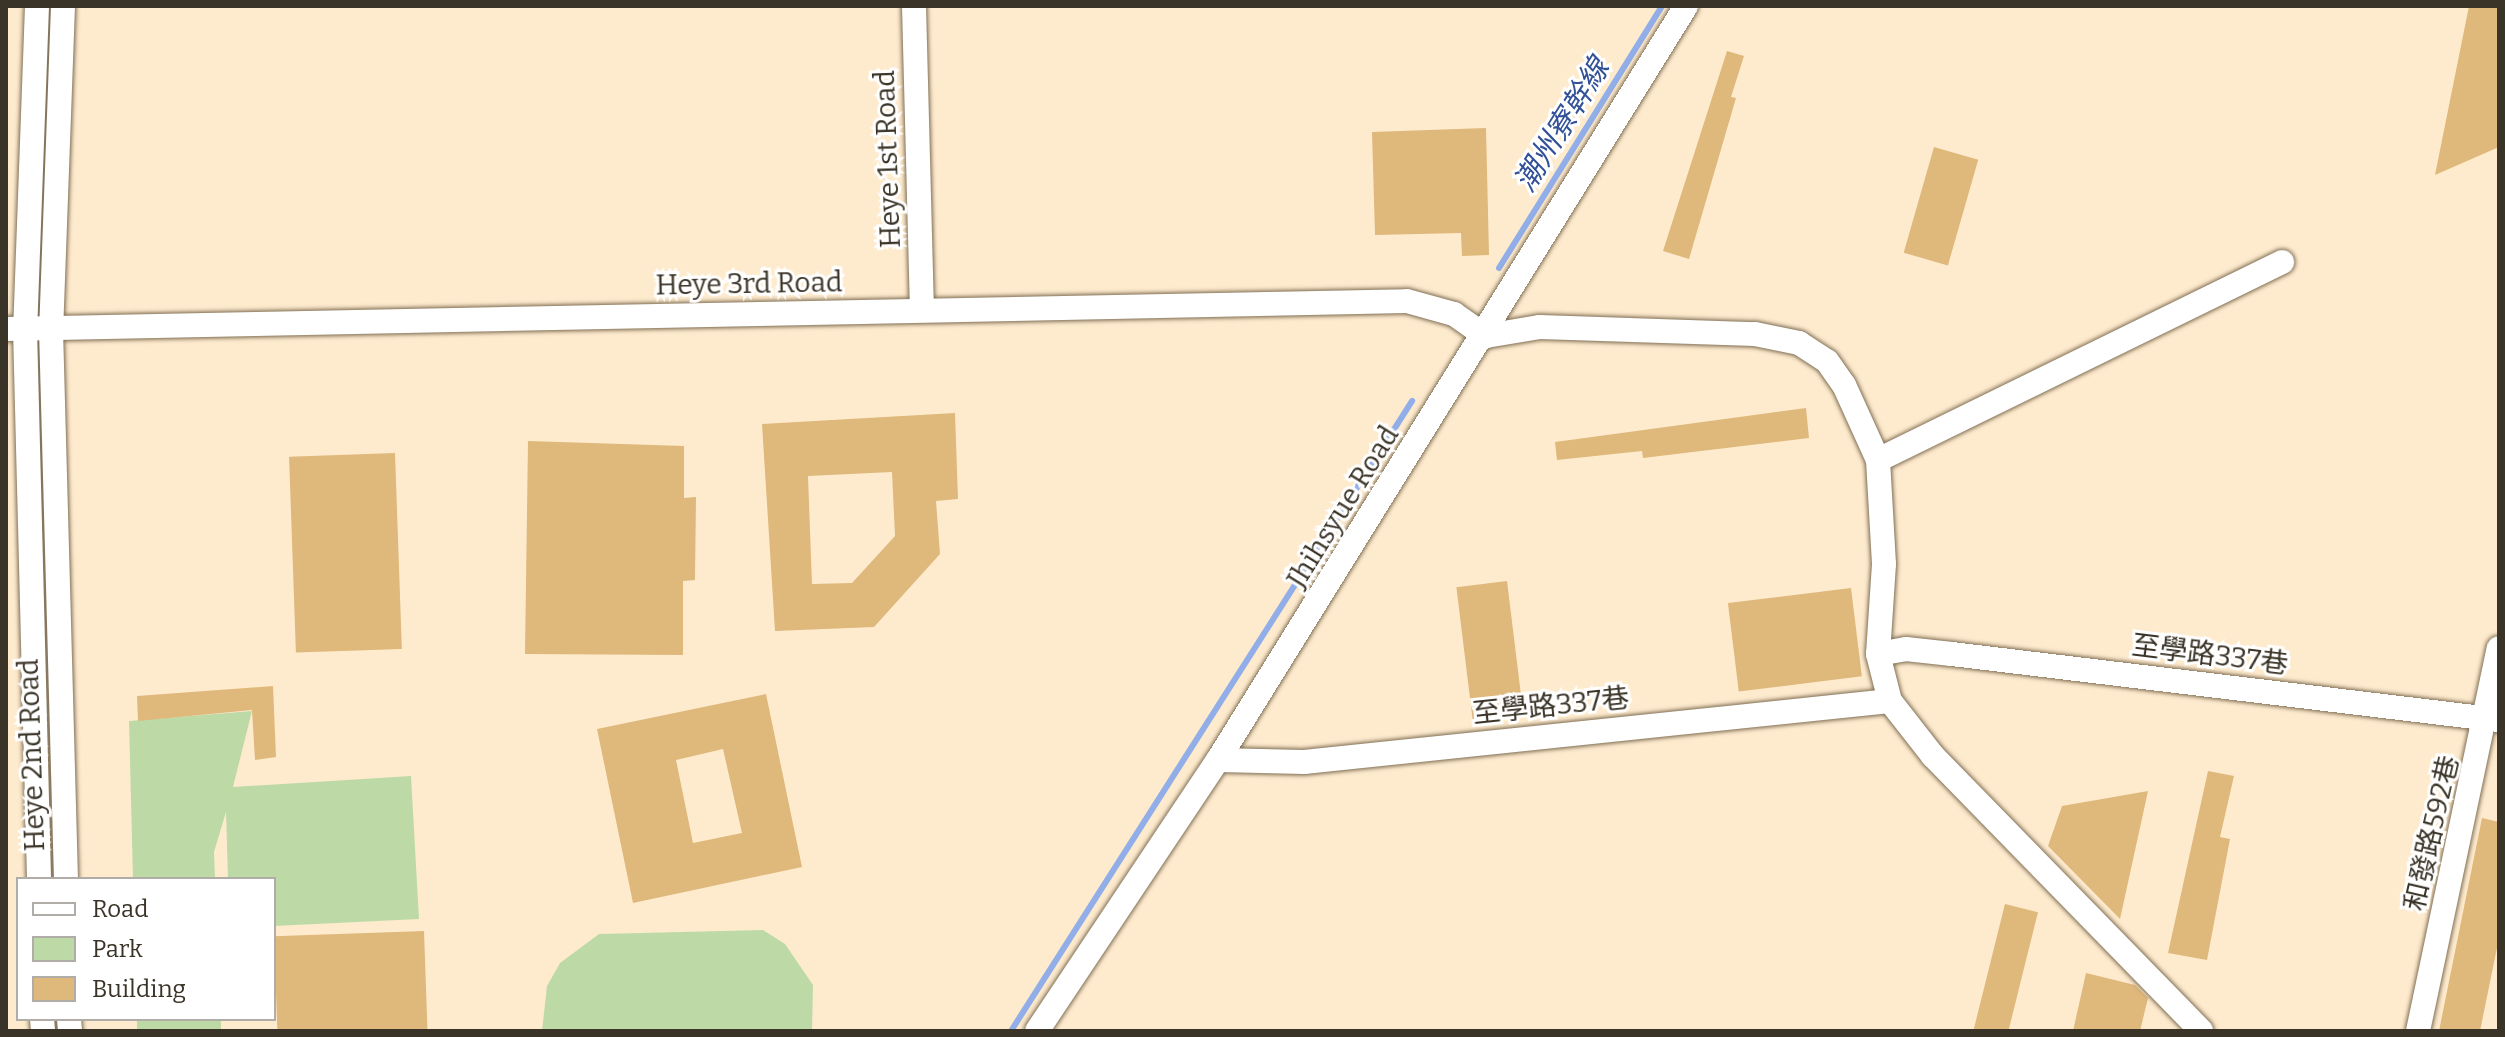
<!DOCTYPE html>
<html>
<head>
<meta charset="utf-8">
<style>
  body { margin:0 }
  #map { position:relative; width:2505px; height:1037px; overflow:hidden; background:#feebce; font-family:Bitter,"Noto Sans TC",serif }
  div>[style] { position:absolute }
  .green>* { inset:0; background:#bddaa6; transform-origin:0 0 }
  .stream>* { height:6px; margin:-3px; padding:0 3px; transform-origin:3px; border-radius:3px; background:#91aee8 }
  .building>* { inset:0; background:#dfb87b; transform-origin:0 0 }
  .roads { filter:drop-shadow(0 0 2px #806f55) drop-shadow(0 0 2px #806f55) }
  .minor>* { height:24px; margin:-12px; padding:0 12px; transform-origin:12px; border-radius:12px; background:#fff }
  span { translate:-50% -50%; white-space:nowrap; text-align:center; line-height:1.15; -webkit-text-stroke:6px #fff; paint-order:stroke }
  .street-label { font-size:28px; color:#3a3327 }
  .water-label { font-size:30px; color:#325197; font-style:italic }
  .frame { position:absolute; inset:0; border:8px solid #3a3327; pointer-events:none }
  .legend { position:absolute; left:16px; top:877px; width:260px; height:144px; box-sizing:border-box; background:#fff; border:2px solid #b0ada9; margin:0; padding:10px 14px; list-style:none; font-size:24px; color:#3a3327 }
  .legend li { display:flex; align-items:center; gap:16px; height:40px }
  .legend b { width:40px; border:2px solid #b0ada9 }
</style>
</head>
<body>
<div id="map">
  <div class="green">
    <div style="clip-path:polygon(252px 711px,233px 787px,411px 776px,419px 919px,274px 926px,274px 879px,228px 879px,226px 812px,214px 852px,215px 879px,133px 879px,129px 721px)"></div>
    <div style="clip-path:polygon(763px 930px,785px 944px,813px 985px,812px 1031px,542px 1031px,547px 986px,560px 963px,599px 934px)"></div>
    <div style="left:137px;top:1019px;width:84px;height:12px"></div>
  </div>
  <div class="stream">
    <div style="left:1499px;top:268px;width:309px;rotate:-58.1deg"></div>
    <div style="left:1011px;top:1031px;width:747px;rotate:-57.52deg"></div>
  </div>
  <div class="building">
    <div style="clip-path:polygon(2469px 6px,2499px 6px,2499px 147px,2435px 175px)"></div>
    <div style="clip-path:polygon(1727px 51px,1744px 56px,1731px 97px,1736px 98px,1689px 259px,1663px 251px)"></div>
    <div style="clip-path:polygon(1486px 128px,1489px 255px,1462px 256px,1461px 233px,1375px 235px,1372px 132px)"></div>
    <div style="left:1934px;top:147px;width:46px;height:110px;rotate:16deg"></div>
    <div style="clip-path:polygon(1806px 408px,1809px 438px,1643px 458px,1642px 451px,1557px 460px,1555px 442px)"></div>
    <div style="clip-path:polygon(evenodd,955px 413px,958px 499px,936px 501px,940px 554px,874px 627px,775px 631px,762px 424px,955px 413px,892px 472px,895px 536px,852px 583px,812px 584px,808px 476px,892px 472px)"></div>
    <div style="clip-path:polygon(528px 441px,684px 446px,684px 498px,696px 497px,695px 580px,683px 581px,683px 655px,525px 654px)"></div>
    <div style="left:395px;top:453px;width:196px;height:106px;rotate:88deg"></div>
    <div style="left:1507px;top:581px;width:136px;height:51px;rotate:83deg"></div>
    <div style="left:1851px;top:588px;width:89px;height:124px;rotate:83deg"></div>
    <div style="clip-path:polygon(273px 686px,276px 757px,255px 760px,252px 710px,138px 721px,137px 696px)"></div>
    <div style="clip-path:polygon(evenodd,766px 694px,802px 867px,633px 903px,597px 729px,766px 694px,723px 749px,742px 833px,693px 843px,676px 760px,723px 749px)"></div>
    <div style="clip-path:polygon(2208px 771px,2234px 776px,2220px 837px,2230px 839px,2207px 960px,2168px 953px)"></div>
    <div style="clip-path:polygon(2148px 791px,2120px 919px,2048px 846px,2062px 806px)"></div>
    <div style="clip-path:polygon(2482px 818px,2499px 822px,2499px 938px,2480px 1031px,2439px 1031px)"></div>
    <div style="left:2005px;top:904px;width:34px;height:131px;rotate:14deg"></div>
    <div style="left:424px;top:931px;width:100px;height:150px;rotate:88deg"></div>
    <div style="clip-path:polygon(2086px 973px,2135px 985px,2148px 998px,2140px 1031px,2073px 1031px)"></div>
  </div>
  <div class="roads">
    <div class="minor">
      <div style="left:37px;top:6px;width:323px;rotate:92.1deg"></div>
      <div style="left:25px;top:329px;width:550px;rotate:88.54deg"></div>
      <div style="left:63px;top:6px;width:323px;rotate:92.1deg"></div>
      <div style="left:51px;top:329px;width:550px;rotate:88.44deg"></div>
      <div style="left:914px;top:6px;width:304px;rotate:88.5deg"></div>
      <div style="left:6px;top:329px;width:1401px;rotate:-1.14deg"></div>
      <div style="left:1407px;top:301px;width:49px;rotate:15.5deg"></div>
      <div style="left:1454px;top:314px;width:39px;rotate:35deg"></div>
      <div style="left:1486px;top:336px;width:55px;rotate:-9.5deg"></div>
      <div style="left:1540px;top:327px;width:215px;rotate:1.9deg"></div>
      <div style="left:1755px;top:334px;width:45px;rotate:11.6deg"></div>
      <div style="left:1799px;top:343px;width:33px;rotate:33deg"></div>
      <div style="left:1827px;top:361px;width:29px;rotate:55deg"></div>
      <div style="left:1844px;top:385px;width:82px;rotate:65.6deg"></div>
      <div style="left:1878px;top:460px;width:104px;rotate:86.7deg"></div>
      <div style="left:1884px;top:564px;width:90px;rotate:93.8deg"></div>
      <div style="left:1878px;top:654px;width:49px;rotate:75.7deg"></div>
      <div style="left:1890px;top:701px;width:70px;rotate:52deg"></div>
      <div style="left:1933px;top:756px;width:384px;rotate:45.7deg"></div>
      <div style="left:1878px;top:460px;width:450px;rotate:-26.1deg"></div>
      <div style="left:1878px;top:654px;width:28px;rotate:-10deg"></div>
      <div style="left:1906px;top:649px;width:46px;rotate:6.2deg"></div>
      <div style="left:1952px;top:654px;width:551px;rotate:6.88deg"></div>
      <div style="left:1218px;top:760px;width:86px;rotate:1.3deg"></div>
      <div style="left:1304px;top:762px;width:589px;rotate:-5.94deg"></div>
      <div style="left:42px;top:1019px;width:12px;rotate:85deg"></div>
      <div style="left:69px;top:1019px;width:12px;rotate:85deg"></div>
      <div style="left:1037px;top:1031px;width:326px;rotate:-56.3deg"></div>
      <div style="left:1218px;top:760px;width:887px;rotate:-58.17deg"></div>
      <div style="left:2418px;top:1031px;width:391px;rotate:-78.1deg"></div>
    </div>
  </div>
  <div class="street-label">
    <span style="left:888px;top:159px;rotate:-92deg">Heye 1st Road</span>
    <span style="left:749px;top:284px;rotate:-1deg">Heye 3rd Road</span>
    <span style="left:1343px;top:507px;rotate:-58deg">Jhihsyue Road</span>
    <span style="left:2210px;top:655px;rotate:7deg">至學路337巷</span>
    <span style="left:1551px;top:706px;rotate:-6deg">至學路337巷</span>
    <span style="left:32px;top:755px;rotate:-92deg">Heye 2nd Road</span>
    <span style="left:2432px;top:833px;rotate:-77deg">和發路592巷</span>
  </div>
  <div class="water-label">
    <span style="left:1562px;top:125px;rotate:-58deg">潮州寮幹線</span>
  </div>
  <div class="frame"></div>
  <ul class="legend">
  <li><b style="height:10px;background:#fff"></b>Road</li>
  <li><b style="height:22px;background:#bddaa6"></b>Park</li>
  <li><b style="height:22px;background:#dfb87b"></b>Building</li>
  </ul>
</div>
</body>
</html>
